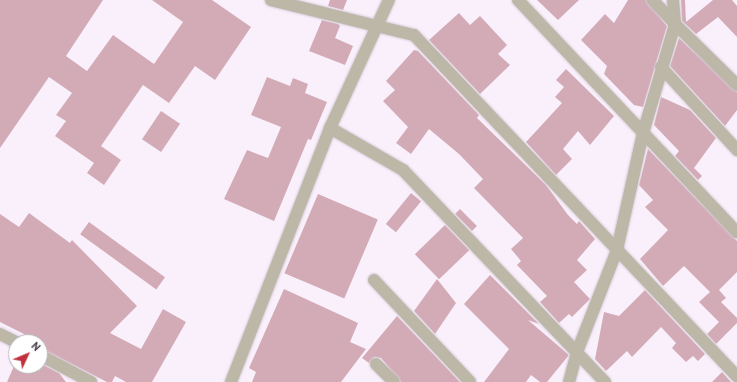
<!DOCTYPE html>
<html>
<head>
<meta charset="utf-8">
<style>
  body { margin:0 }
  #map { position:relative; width:737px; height:382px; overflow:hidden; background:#faf0fc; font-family:"PT Sans",sans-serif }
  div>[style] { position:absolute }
  .building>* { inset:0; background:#d3abb7; transform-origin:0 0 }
  .roads { filter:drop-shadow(0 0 1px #d5cbd7) drop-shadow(0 0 1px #d5cbd7) }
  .minor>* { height:12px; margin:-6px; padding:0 6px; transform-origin:6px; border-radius:6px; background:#bdb7a8 }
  span { translate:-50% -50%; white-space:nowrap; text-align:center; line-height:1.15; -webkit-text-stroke:3px #fff; paint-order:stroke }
  .north { position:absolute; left:8px; top:334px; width:40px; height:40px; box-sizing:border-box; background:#fff; border:1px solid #b3afb4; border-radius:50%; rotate:46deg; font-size:11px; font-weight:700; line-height:16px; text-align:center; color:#413844 }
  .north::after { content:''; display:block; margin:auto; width:14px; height:18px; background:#c1313d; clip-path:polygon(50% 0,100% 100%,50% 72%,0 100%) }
</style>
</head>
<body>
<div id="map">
  <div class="building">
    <div style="clip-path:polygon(0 0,103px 0,66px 56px,87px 71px,113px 35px,154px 64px,183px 22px,152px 0,212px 0,251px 27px,215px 80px,195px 66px,169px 103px,143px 85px,101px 146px,121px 160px,104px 185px,87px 173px,94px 163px,55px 136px,66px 121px,56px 115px,72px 93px,49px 77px,0 148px)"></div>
    <div style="clip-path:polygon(330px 0,347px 0,343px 10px,328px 6px)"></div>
    <div style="clip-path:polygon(537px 0,579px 0,558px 20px)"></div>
    <div style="clip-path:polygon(628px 0,646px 0,667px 26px,643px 107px,634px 105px,604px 74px,607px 66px,581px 40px,605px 14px,614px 23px)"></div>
    <div style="clip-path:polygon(681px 0,685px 0,686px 22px,713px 0,732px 0,737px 6px,737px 37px,718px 17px,696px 34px,682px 21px)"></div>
    <div style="clip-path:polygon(459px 13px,470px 25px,480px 16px,507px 45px,498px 54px,510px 65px,480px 94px,429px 40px)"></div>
    <div style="clip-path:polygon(322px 20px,338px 24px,340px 26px,335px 38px,353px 46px,345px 65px,309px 51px)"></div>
    <div style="clip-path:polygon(679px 38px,737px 92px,737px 110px,725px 126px,670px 66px)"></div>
    <div style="clip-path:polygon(414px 50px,418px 51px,479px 115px,477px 118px,546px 185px,568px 215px,577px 224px,579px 221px,595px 239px,577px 260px,587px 270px,574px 282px,590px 299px,572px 317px,569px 314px,559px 323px,540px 302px,547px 296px,517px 265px,521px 261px,511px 249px,523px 238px,474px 188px,483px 179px,459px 154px,429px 129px,411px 154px,396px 143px,408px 127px,383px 101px,395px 90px,386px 81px)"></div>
    <div style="clip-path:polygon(566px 69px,614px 116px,590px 145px,578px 131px,563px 149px,572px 159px,556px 175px,526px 142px,562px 103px,555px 97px,564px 87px,556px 80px)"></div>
    <div style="clip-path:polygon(267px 77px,290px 86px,293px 78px,308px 84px,305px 93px,327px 102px,311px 140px,308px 139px,274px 221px,224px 199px,247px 150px,268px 158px,281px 127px,251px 115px)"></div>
    <div style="clip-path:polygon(661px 97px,690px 110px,716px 138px,694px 168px,702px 176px,698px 180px,675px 156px,679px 151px,654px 125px)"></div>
    <div style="left:161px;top:111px;width:23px;height:34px;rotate:34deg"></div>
    <div style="clip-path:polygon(648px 149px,737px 241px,737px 272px,719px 290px,726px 298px,721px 302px,737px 318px,737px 323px,716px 344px,707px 334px,719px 322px,699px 302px,710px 292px,684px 266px,663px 286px,640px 259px,668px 230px,645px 207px,653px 200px,639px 185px)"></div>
    <div style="left:411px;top:193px;width:13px;height:40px;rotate:39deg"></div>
    <div style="left:318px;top:194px;width:65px;height:86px;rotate:23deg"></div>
    <div style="left:460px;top:209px;width:24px;height:7px;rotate:45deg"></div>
    <div style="clip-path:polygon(29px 213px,70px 243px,72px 240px,137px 306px,110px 333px,141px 349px,163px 309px,186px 322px,152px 382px,126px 382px,115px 376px,112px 382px,107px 382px,40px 348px,40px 342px,0 322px,0 214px,19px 227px)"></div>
    <div style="left:89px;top:222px;width:94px;height:15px;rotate:36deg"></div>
    <div style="left:445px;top:225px;width:35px;height:42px;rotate:46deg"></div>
    <div style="clip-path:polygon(490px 275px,539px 324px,528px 320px,569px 355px,547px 382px,540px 382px,531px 375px,526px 382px,484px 382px,509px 349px,464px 304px)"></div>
    <div style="clip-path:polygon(437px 279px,456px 303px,435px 334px,414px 311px)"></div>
    <div style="clip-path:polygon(284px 289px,358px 323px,350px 342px,366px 349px,341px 382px,252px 382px,256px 372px,249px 368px)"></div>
    <div style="clip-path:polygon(645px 290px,705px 354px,698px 361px,693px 356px,686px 362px,672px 348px,676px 343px,661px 327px,632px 357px,627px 351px,606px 371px,595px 359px,604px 312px,619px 316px)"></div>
    <div style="clip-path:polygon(397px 316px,399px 318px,460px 382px,401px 382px,381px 358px,374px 357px,369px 363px,362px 358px)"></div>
    <div style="clip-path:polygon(40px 363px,59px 373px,66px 382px,7px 382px,14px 366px,40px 366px)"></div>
    <div style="clip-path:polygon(722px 372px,731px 382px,712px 382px)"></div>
  </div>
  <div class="roads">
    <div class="minor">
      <div style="left:271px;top:0;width:147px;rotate:13.8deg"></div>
      <div style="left:414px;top:35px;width:470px;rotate:46.6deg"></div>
      <div style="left:518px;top:0;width:319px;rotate:46.7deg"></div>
      <div style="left:673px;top:0;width:24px;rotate:85deg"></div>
      <div style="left:675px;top:24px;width:87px;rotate:44.5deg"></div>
      <div style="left:661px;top:67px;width:113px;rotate:47.5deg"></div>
      <div style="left:330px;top:128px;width:84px;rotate:29.9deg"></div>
      <div style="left:403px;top:170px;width:293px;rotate:46.4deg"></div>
      <div style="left:374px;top:280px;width:140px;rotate:46.7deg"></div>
      <div style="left:0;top:334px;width:18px;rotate:27deg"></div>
      <div style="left:40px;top:355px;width:58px;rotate:27.9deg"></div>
      <div style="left:376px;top:364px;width:25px;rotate:45deg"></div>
      <div style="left:231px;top:382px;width:273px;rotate:-68.7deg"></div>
      <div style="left:330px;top:128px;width:141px;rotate:-65.3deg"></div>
      <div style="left:569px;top:382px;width:31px;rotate:-75deg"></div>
      <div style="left:577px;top:352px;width:110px;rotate:-68.6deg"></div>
      <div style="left:617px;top:250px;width:120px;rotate:-77.5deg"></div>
      <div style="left:643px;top:133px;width:114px;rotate:-73.6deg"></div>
      <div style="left:675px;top:24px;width:33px;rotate:-133deg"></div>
    </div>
  </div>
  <div class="north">N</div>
</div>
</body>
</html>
